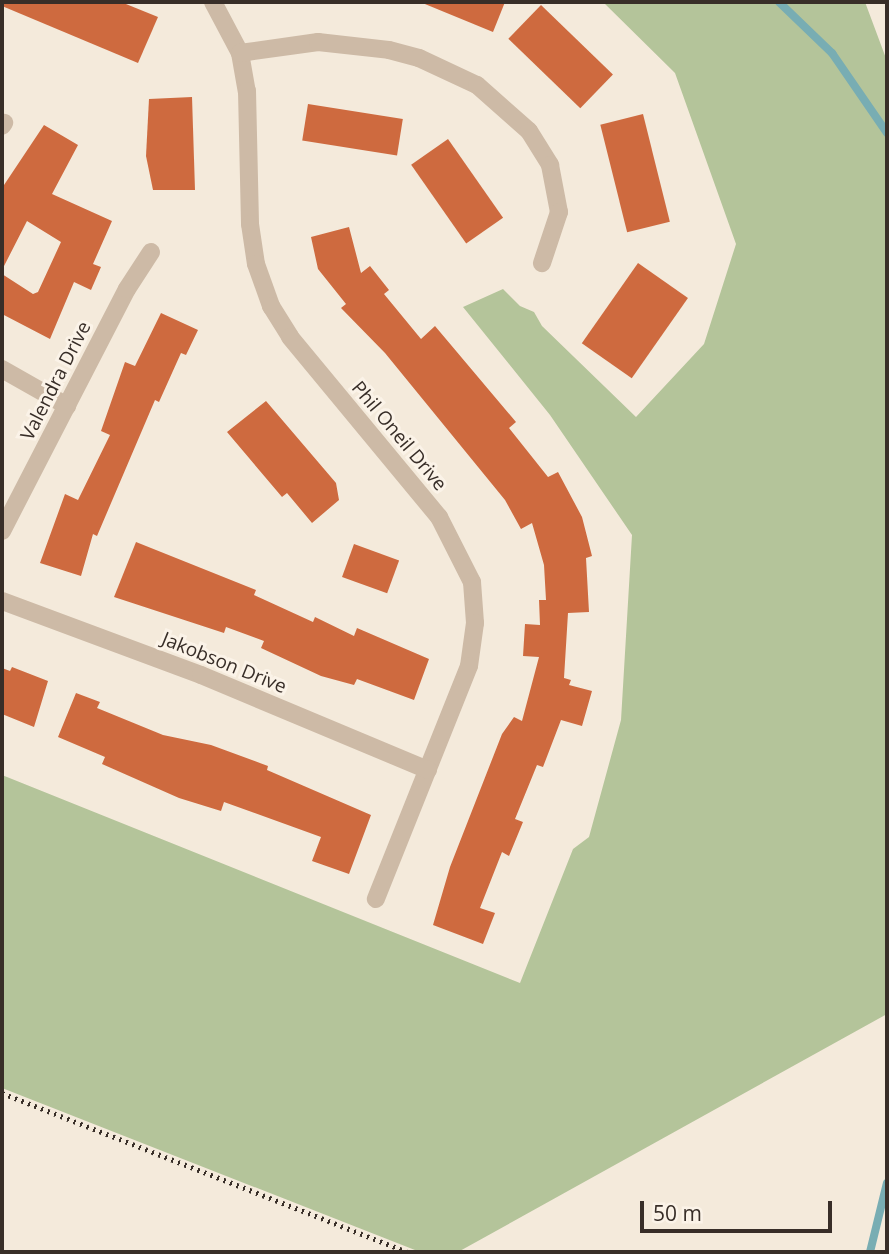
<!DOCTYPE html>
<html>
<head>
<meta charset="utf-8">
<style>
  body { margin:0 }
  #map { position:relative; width:889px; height:1254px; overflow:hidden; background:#f4eadb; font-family:"Open Sans",sans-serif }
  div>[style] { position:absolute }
  .green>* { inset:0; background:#b4c49a }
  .stream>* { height:8px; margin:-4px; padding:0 4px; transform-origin:4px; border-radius:4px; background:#78adb3 }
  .building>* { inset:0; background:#ce6a3f; transform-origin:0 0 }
  .street>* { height:18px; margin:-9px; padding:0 9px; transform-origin:9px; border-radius:9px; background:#cdbaa6 }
  .rail>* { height:5px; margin-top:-2.5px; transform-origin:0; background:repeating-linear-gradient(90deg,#382e28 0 2px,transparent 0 7px) }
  span { translate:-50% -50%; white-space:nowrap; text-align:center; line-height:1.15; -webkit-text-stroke:6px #fbf3e8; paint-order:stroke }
  .street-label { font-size:19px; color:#382e28 }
  .frame { position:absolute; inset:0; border:4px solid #382e28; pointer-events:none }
  .scale { position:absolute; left:640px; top:1201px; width:192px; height:32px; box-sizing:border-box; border:4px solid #382e28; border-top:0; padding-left:9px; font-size:21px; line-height:24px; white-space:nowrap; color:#382e28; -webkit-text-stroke:5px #fbf3e8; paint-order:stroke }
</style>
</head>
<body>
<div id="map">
  <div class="green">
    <div style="clip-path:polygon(603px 2px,865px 2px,887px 61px,887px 1014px,458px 1252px,420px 1252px,2px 1088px,2px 775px,520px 983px,573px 849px,589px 837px,621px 720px,632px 535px,550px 415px,463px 307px,503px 289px,520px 306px,534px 312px,542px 326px,636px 417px,704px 344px,736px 244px,675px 73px)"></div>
  </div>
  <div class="stream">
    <div style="left:779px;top:2px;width:74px;rotate:43.9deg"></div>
    <div style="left:832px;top:53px;width:97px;rotate:55.5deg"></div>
    <div style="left:870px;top:1252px;width:71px;rotate:-76.2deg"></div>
  </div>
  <div class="building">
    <div style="clip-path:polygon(2px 2px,121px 2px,158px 17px,138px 63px,2px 6px)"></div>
    <div style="clip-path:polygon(420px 2px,505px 2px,493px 32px)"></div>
    <div style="left:541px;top:5px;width:100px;height:47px;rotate:44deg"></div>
    <div style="clip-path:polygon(192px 97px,195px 190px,153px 190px,146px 156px,149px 99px)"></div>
    <div style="left:308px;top:104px;width:96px;height:37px;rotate:9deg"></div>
    <div style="left:643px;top:114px;width:111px;height:44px;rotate:76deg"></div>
    <div style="clip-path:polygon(44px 125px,78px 145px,52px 194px,112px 221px,93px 264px,101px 267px,91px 290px,74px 282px,50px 339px,2px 314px,2px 274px,33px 294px,38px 292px,61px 242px,27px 221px,2px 270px,2px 188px)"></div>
    <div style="left:448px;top:139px;width:96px;height:45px;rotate:55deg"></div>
    <div style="clip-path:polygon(349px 227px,361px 273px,370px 266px,389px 290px,384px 294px,421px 339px,435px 326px,516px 422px,509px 428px,548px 477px,558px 472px,582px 517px,592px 556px,586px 558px,589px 612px,568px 613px,564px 678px,571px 680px,569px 685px,592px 691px,582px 726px,561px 720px,543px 767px,537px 765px,515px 819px,523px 822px,509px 856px,502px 852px,480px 908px,495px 913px,483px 944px,433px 925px,450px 867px,502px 734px,514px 717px,522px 721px,539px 657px,523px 656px,525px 624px,540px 625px,539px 600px,546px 600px,544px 565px,532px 523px,521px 529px,505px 500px,385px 353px,341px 308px,346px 304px,318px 269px,311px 237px)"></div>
    <div style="left:638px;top:263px;width:61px;height:98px;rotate:35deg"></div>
    <div style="clip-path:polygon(161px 313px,198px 330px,186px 355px,181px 353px,159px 402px,155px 400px,97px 536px,93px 534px,81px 576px,40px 563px,65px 494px,78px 500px,110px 435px,101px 431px,125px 362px,135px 366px)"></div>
    <div style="clip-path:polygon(266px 401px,336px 483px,339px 500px,312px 523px,287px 493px,282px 497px,227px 432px)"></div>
    <div style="clip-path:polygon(136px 542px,256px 590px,254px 595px,313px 622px,315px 617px,354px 636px,357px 628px,429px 659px,414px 700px,357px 679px,354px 685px,321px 676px,261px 648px,264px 641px,226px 627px,224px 633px,114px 597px)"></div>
    <div style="left:354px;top:544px;width:48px;height:35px;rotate:20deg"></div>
    <div style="clip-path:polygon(12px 667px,48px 681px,34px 727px,2px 714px,2px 668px,10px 671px)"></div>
    <div style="clip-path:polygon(76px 693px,100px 702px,97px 708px,163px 735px,211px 745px,268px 766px,267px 770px,371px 815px,349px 874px,312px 861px,321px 837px,224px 802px,221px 811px,179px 798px,102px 764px,105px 757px,58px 737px)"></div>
  </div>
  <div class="street">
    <div style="left:213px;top:2px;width:58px;rotate:62.1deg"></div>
    <div style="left:240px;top:53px;width:39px;rotate:80deg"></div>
    <div style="left:247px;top:91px;width:133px;rotate:88.7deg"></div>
    <div style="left:250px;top:224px;width:40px;rotate:81.5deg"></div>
    <div style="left:256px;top:264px;width:45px;rotate:70.3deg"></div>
    <div style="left:271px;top:306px;width:36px;rotate:58deg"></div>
    <div style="left:290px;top:337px;width:234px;rotate:50.4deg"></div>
    <div style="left:439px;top:517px;width:73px;rotate:63.1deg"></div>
    <div style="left:472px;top:582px;width:41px;rotate:85.8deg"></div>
    <div style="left:475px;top:623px;width:43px;rotate:97.9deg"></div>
    <div style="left:469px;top:666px;width:251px;rotate:111.8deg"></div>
    <div style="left:240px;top:53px;width:79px;rotate:-8deg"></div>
    <div style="left:318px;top:42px;width:71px;rotate:6.4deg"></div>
    <div style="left:389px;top:50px;width:31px;rotate:15deg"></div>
    <div style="left:419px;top:58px;width:64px;rotate:25deg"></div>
    <div style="left:477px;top:85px;width:69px;rotate:41.5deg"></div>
    <div style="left:529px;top:131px;width:40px;rotate:58deg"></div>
    <div style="left:550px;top:165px;width:48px;rotate:79.2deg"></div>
    <div style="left:559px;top:212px;width:54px;rotate:108.4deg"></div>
    <div style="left:2px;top:126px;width:4px;rotate:-56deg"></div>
    <div style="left:2px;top:369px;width:75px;rotate:29.6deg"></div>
    <div style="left:2px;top:531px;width:272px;rotate:-62.7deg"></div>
    <div style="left:127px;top:289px;width:44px;rotate:-57deg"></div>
    <div style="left:2px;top:601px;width:212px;rotate:20.4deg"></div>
    <div style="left:201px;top:675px;width:246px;rotate:22.7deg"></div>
  </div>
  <div class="rail">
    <div style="left:2px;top:1093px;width:435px;rotate:21.4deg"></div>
  </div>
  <div class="street-label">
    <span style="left:56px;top:381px;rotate:-63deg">Valendra Drive</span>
    <span style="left:399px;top:436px;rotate:50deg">Phil Oneil Drive</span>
    <span style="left:224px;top:663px;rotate:22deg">Jakobson Drive</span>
  </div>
  <div class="frame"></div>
  <div class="scale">50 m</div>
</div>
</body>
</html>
